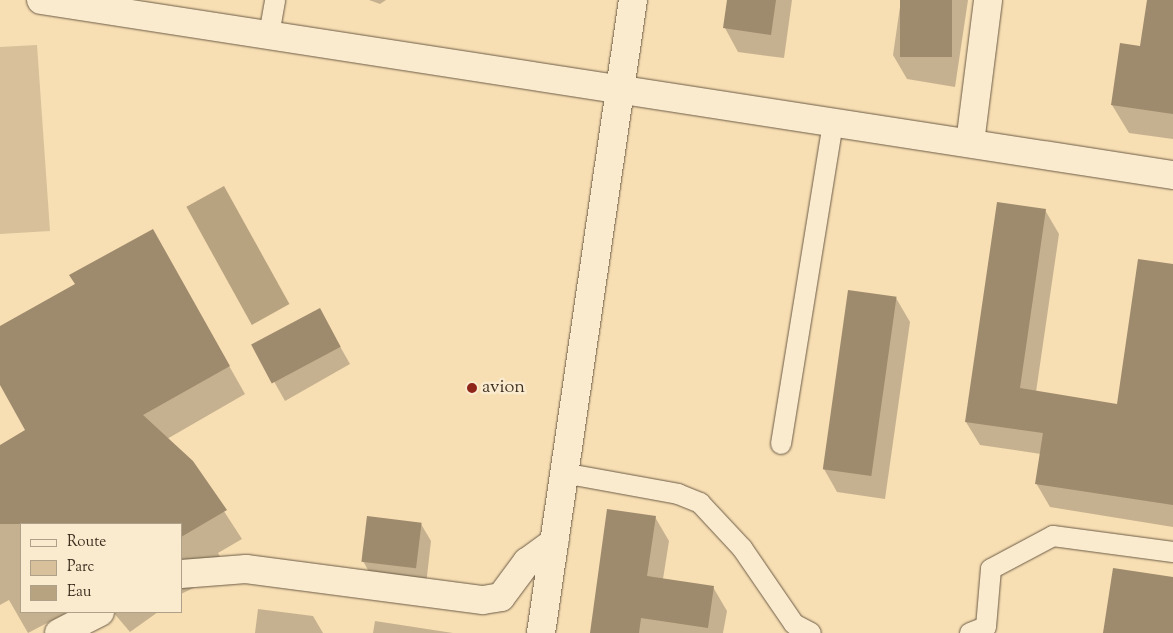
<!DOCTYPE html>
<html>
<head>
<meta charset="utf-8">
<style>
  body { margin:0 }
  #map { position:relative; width:1173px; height:633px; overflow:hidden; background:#f7deb3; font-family:"Sorts Mill Goudy",serif }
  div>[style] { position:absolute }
  .green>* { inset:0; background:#d7c09a }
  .water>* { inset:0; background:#b8a381; transform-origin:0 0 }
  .shadow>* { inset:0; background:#0003 }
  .building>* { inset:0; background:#9e8a6d; transform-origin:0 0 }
  .roads { filter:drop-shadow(0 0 1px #6c5c46) drop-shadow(0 0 1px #6c5c46) }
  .service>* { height:20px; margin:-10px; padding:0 10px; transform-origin:10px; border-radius:10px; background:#faeace }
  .minor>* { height:28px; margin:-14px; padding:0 14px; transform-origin:14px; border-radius:14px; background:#faeace }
  .dots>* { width:14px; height:14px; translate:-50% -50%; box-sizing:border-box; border:2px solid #faeace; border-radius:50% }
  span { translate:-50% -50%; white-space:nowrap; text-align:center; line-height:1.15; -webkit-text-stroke:5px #faeace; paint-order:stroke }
  .poi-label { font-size:18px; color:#3d3021 }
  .left { translate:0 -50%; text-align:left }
  .legend { position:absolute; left:20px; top:523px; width:162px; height:90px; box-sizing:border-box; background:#faeace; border:1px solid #aea089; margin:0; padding:6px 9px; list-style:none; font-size:15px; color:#3d3021 }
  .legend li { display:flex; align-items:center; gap:10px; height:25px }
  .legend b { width:25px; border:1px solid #aea089 }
</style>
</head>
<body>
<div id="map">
  <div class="green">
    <div style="clip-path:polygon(37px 45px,50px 231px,0 234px,0 47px)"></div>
  </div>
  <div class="water">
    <div style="left:224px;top:186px;width:135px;height:43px;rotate:61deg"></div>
  </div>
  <div class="shadow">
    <div style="clip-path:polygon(369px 0,386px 0,380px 4px)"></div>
    <div style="clip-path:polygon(728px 0,792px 0,784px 58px,738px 52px,725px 28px)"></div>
    <div style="clip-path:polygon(901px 0,968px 0,955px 87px,907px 79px,893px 55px)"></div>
    <div style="clip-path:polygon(1148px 0,1173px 0,1173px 139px,1129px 133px,1112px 105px,1141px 48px)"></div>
    <div style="clip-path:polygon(1045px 210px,1059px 234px,1036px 392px,1118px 406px,1173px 265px,1173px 527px,1050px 507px,1036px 483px,1041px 454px,980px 445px,966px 422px)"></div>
    <div style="clip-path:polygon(152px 230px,245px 394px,167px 439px,192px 462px,242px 539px,218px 553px,228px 571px,181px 594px,181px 524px,21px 524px,21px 612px,68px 612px,28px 633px,9px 600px,0 605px,0 446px,27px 431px,0 383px,0 328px,76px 285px)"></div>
    <div style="clip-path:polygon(896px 298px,910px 322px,885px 499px,837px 492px,824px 469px)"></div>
    <div style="clip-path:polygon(329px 327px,350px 364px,285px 401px,254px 346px)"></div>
    <div style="clip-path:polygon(655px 517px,669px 541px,663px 579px,713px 587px,727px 611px,723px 633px,591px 633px)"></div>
    <div style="clip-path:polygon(421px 524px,431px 541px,426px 585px,373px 579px,363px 561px)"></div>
    <div style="clip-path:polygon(258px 609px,313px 616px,323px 633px,255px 633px)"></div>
    <div style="clip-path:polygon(113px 612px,158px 612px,130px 632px)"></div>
    <div style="clip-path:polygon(375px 621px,453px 633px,373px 633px)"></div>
  </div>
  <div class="building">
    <div style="clip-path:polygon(727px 0,776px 0,771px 35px,723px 28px)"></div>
    <div style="left:900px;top:0;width:52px;height:57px"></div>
    <div style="clip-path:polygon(1147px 0,1173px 0,1173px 114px,1111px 105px,1120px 43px,1140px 46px)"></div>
    <div style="clip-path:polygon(997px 202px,1046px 209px,1020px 388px,1117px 404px,1138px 259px,1173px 264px,1173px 505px,1035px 484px,1043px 433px,965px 422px)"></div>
    <div style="clip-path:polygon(153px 229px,230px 366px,143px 415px,193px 461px,227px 510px,181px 537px,181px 524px,0 524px,0 445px,25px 430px,0 385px,0 326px,75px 284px,69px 275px)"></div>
    <div style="left:848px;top:290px;width:49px;height:181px;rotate:8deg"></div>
    <div style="left:320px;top:308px;width:44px;height:78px;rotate:62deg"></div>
    <div style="clip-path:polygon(607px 509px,656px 516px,647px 576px,714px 586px,708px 628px,641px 618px,639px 633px,590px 633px)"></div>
    <div style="left:367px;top:516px;width:55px;height:46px;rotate:7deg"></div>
    <div style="clip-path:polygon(1113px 568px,1173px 577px,1173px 633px,1103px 633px)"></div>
  </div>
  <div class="roads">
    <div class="service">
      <div style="left:269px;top:35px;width:36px;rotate:-80deg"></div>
      <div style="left:781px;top:444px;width:325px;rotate:-80.8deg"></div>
      <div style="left:563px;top:473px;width:117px;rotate:10.3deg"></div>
      <div style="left:678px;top:494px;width:24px;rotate:22deg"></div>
      <div style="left:700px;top:503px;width:62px;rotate:47deg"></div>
      <div style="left:742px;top:548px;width:92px;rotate:55.6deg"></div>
      <div style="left:794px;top:624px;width:19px;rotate:28deg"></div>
      <div style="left:970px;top:633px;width:17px;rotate:-21deg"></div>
      <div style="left:986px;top:627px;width:58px;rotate:-85.1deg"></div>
      <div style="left:991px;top:569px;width:70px;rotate:-28deg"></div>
      <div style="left:1053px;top:536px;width:121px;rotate:7.6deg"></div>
    </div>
    <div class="minor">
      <div style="left:41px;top:0;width:1145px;rotate:8.79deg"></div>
      <div style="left:970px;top:143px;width:144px;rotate:-82.8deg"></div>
      <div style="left:181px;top:574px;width:65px;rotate:-4.4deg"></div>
      <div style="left:246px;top:569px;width:239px;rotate:7.5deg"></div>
      <div style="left:483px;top:600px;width:18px;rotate:-9deg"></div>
      <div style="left:501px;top:597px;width:44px;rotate:-53.4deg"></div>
      <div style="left:527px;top:562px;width:34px;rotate:-36deg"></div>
      <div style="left:59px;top:633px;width:46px;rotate:-27.1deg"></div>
      <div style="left:541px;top:633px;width:640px;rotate:-81.73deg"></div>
    </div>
  </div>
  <div class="dots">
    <div style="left:472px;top:388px;background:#8f2418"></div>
  </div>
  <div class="poi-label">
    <span class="left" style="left:482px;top:388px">avion</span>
  </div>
  <ul class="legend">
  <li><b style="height:6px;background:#faeace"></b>Route</li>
  <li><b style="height:14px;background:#d7c09a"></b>Parc</li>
  <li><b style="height:14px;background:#b8a381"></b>Eau</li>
  </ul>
</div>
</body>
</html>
